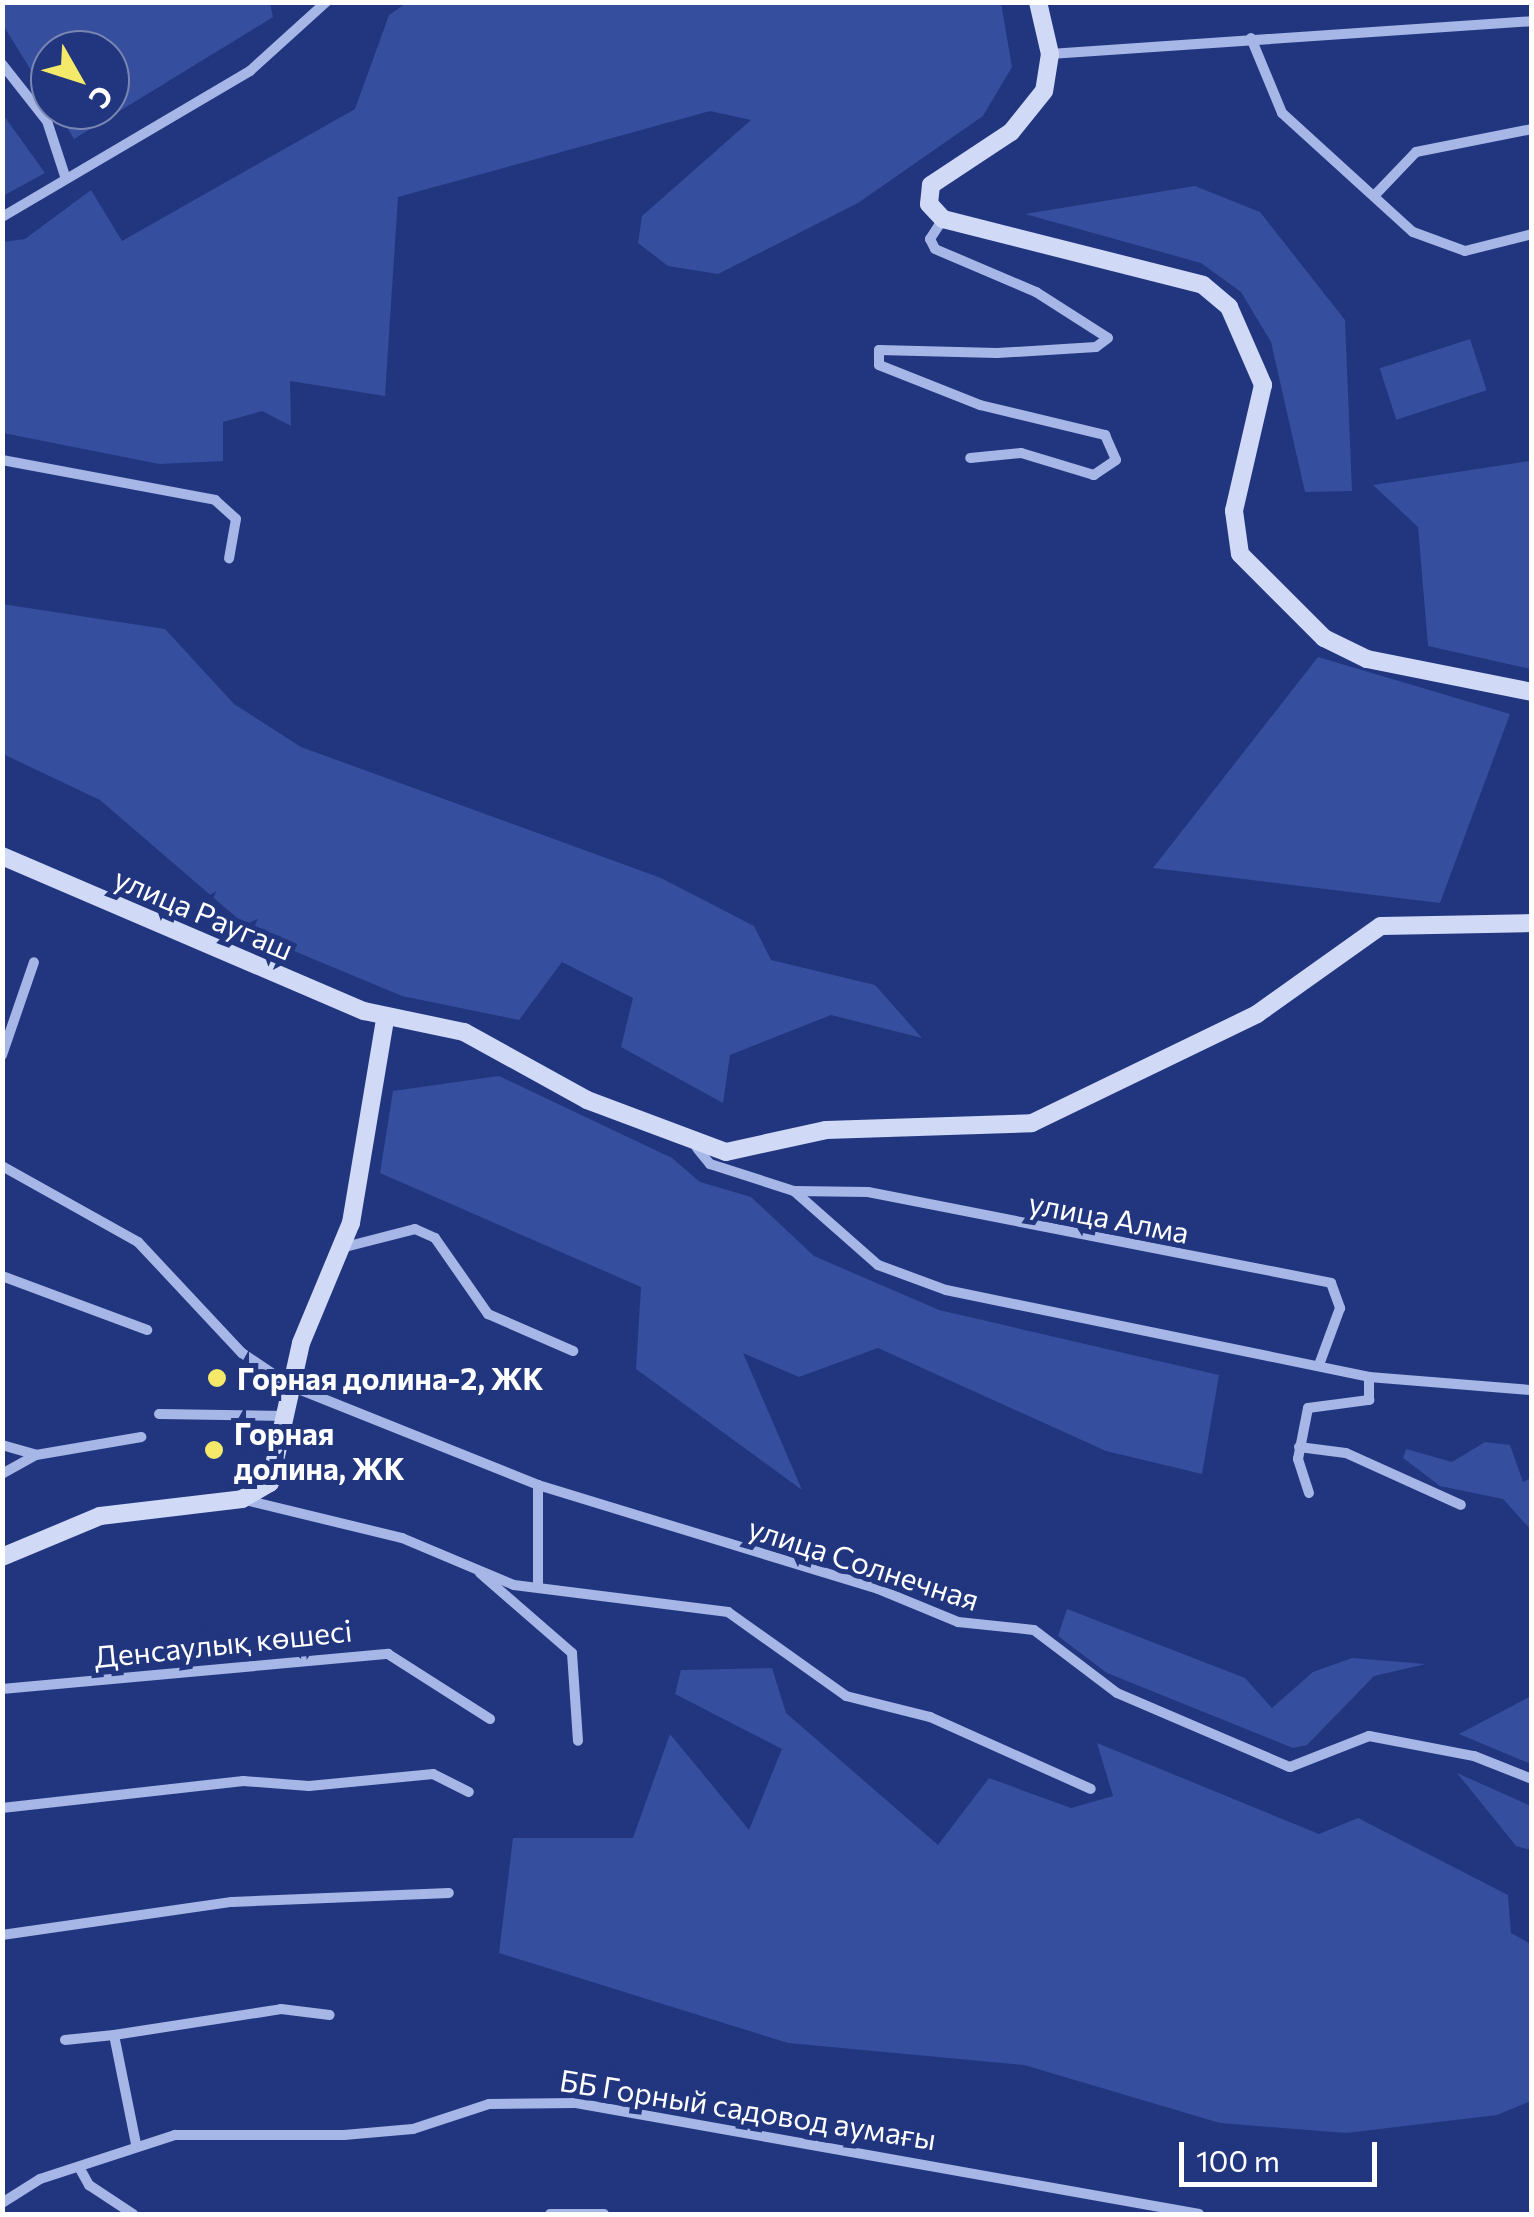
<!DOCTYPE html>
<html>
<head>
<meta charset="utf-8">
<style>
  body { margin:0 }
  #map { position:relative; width:1534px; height:2217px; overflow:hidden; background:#21367f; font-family:Commissioner,sans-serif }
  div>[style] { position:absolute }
  .green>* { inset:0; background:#354e9d; transform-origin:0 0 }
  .street>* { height:10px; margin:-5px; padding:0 5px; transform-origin:5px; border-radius:5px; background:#a6b6e7 }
  .secondary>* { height:18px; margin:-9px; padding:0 9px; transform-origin:9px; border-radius:9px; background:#d0d9f6 }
  .dots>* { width:28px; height:28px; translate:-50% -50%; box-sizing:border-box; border:5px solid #21367f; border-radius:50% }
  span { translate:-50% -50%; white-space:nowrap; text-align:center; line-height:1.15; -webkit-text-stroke:10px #21367f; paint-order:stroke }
  .street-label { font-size:30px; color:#fff }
  .poi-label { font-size:30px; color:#fff; font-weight:700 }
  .left { translate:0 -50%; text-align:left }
  .frame { position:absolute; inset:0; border:5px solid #fff; pointer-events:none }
  .north { position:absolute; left:30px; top:30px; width:100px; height:100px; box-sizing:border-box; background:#21367f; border:2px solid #7a86b2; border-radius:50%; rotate:129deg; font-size:28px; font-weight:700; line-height:40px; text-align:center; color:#fff }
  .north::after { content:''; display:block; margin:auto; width:35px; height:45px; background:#f4e968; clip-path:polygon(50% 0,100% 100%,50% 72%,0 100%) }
  .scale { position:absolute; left:1179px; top:2142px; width:198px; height:45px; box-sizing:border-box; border:5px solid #fff; border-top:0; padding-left:12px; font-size:30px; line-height:35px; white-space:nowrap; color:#fff; -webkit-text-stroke:8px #21367f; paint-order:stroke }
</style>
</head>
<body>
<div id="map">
  <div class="green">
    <div style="clip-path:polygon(3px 2px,270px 3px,273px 17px,74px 139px,56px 110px,110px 110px,110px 50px,50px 50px,50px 101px,3px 25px)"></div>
    <div style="clip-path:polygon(408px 2px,1001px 3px,1012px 67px,983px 116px,858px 203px,718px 274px,668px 266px,638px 243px,642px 216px,751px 120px,710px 111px,398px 197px,385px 396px,290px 381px,291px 426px,262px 411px,223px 422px,223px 461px,159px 464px,3px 433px,3px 242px,25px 239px,91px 190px,122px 241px,355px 109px,389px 15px)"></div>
    <div style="clip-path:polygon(2px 113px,45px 173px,3px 196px,2px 196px)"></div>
    <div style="clip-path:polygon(1195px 186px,1260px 212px,1345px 320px,1352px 491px,1305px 492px,1271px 342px,1241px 292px,1201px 263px,1025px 214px)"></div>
    <div style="left:1470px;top:339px;width:54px;height:95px;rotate:72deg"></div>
    <div style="clip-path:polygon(1529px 461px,1531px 669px,1428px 646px,1418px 527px,1373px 485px)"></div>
    <div style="clip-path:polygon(2px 604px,165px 629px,234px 704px,301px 747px,661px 878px,754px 926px,771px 960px,875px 985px,922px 1038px,831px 1015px,730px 1055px,723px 1103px,621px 1047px,633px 998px,562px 962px,519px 1020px,402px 996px,258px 936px,100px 800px,3px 754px)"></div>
    <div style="clip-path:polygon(1318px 657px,1510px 714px,1440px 903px,1153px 868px)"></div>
    <div style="clip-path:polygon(499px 1076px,672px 1158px,700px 1182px,751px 1197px,814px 1256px,939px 1310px,1219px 1375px,1202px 1474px,1106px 1451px,878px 1348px,799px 1377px,743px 1353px,802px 1490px,636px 1369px,641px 1287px,380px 1173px,393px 1091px)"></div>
    <div style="clip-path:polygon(1485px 1442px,1510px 1445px,1523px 1482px,1531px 1478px,1531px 1530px,1503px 1499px,1440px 1486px,1403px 1458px,1406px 1449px,1452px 1462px)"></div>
    <div style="clip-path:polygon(1067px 1609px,1245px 1678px,1272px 1708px,1313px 1672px,1352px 1658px,1426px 1664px,1374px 1676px,1307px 1745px,1293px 1748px,1107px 1673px,1058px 1636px)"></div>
    <div style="clip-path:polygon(772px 1668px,786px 1713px,938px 1845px,989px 1778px,1071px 1808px,1113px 1796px,1097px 1743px,1319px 1834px,1358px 1818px,1508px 1895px,1511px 1933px,1531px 1944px,1531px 2101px,1497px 2115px,1346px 2133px,1220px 2123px,1024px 2065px,788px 2043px,499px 1953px,513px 1838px,633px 1838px,670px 1734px,749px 1830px,782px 1749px,675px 1694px,681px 1670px)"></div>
    <div style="clip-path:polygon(1531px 1696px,1531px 1764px,1459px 1734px)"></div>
    <div style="clip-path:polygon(1457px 1773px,1531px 1806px,1531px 1850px,1516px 1846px)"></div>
  </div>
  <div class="street">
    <div style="left:1251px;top:38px;width:81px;rotate:67.5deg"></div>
    <div style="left:1282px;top:113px;width:177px;rotate:42.3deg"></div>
    <div style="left:1413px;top:232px;width:55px;rotate:20.1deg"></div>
    <div style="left:1465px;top:251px;width:69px;rotate:-14.2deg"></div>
    <div style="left:1050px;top:54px;width:483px;rotate:-3.9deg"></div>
    <div style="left:2px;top:64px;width:73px;rotate:51.7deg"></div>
    <div style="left:47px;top:121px;width:58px;rotate:71.9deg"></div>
    <div style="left:1374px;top:196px;width:61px;rotate:-46.3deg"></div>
    <div style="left:1416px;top:152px;width:118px;rotate:-11.2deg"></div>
    <div style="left:2px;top:217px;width:288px;rotate:-30.5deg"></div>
    <div style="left:250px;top:71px;width:103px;rotate:-42.2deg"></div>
    <div style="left:943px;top:219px;width:24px;rotate:123deg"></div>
    <div style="left:930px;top:239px;width:11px;rotate:63deg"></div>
    <div style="left:935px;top:249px;width:110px;rotate:23.1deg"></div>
    <div style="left:1036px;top:292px;width:85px;rotate:32.6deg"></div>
    <div style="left:1108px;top:338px;width:15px;rotate:143deg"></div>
    <div style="left:1096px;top:347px;width:99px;rotate:176.5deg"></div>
    <div style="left:997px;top:353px;width:118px;rotate:-178.5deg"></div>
    <div style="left:879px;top:350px;width:15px;rotate:90deg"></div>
    <div style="left:879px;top:365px;width:109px;rotate:21.6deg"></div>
    <div style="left:980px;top:405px;width:129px;rotate:13.5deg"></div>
    <div style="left:1105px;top:435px;width:27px;rotate:66deg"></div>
    <div style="left:1116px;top:460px;width:27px;rotate:146deg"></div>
    <div style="left:1094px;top:475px;width:76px;rotate:-163.2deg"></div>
    <div style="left:1021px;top:453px;width:51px;rotate:174.4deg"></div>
    <div style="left:2px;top:460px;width:217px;rotate:10.6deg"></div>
    <div style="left:215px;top:500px;width:28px;rotate:42deg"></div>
    <div style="left:236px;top:519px;width:40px;rotate:100deg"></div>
    <div style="left:2px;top:1055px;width:98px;rotate:-71deg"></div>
    <div style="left:697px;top:1148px;width:21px;rotate:51deg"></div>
    <div style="left:710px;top:1164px;width:88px;rotate:17.8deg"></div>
    <div style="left:794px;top:1191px;width:112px;rotate:41.4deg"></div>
    <div style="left:878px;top:1265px;width:72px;rotate:20.2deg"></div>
    <div style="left:946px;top:1290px;width:432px;rotate:11.6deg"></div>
    <div style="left:1369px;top:1377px;width:164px;rotate:4.6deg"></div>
    <div style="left:2px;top:1166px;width:156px;rotate:29.2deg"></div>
    <div style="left:138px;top:1242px;width:152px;rotate:46.9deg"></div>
    <div style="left:242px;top:1353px;width:59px;rotate:34deg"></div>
    <div style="left:291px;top:1386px;width:266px;rotate:21.8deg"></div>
    <div style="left:794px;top:1191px;width:74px;rotate:0.8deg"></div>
    <div style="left:868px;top:1192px;width:472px;rotate:11.1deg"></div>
    <div style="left:1331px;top:1283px;width:27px;rotate:70deg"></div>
    <div style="left:1340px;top:1308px;width:58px;rotate:110.3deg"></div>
    <div style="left:345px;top:1247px;width:72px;rotate:-14.4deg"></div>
    <div style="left:415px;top:1229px;width:22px;rotate:24deg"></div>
    <div style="left:435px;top:1238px;width:93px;rotate:55.1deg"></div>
    <div style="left:488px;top:1314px;width:93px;rotate:23.5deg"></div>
    <div style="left:2px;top:1276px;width:155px;rotate:20.4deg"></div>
    <div style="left:159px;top:1414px;width:127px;rotate:0.9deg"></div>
    <div style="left:2px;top:1445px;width:35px;rotate:16deg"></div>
    <div style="left:36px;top:1455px;width:39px;rotate:151deg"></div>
    <div style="left:1299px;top:1447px;width:47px;rotate:7.3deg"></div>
    <div style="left:1346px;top:1453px;width:126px;rotate:24.3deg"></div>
    <div style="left:36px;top:1455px;width:107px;rotate:-9.7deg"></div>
    <div style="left:1309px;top:1493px;width:36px;rotate:-108deg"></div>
    <div style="left:1298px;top:1459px;width:52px;rotate:-78.9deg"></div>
    <div style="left:1308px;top:1408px;width:62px;rotate:-7.5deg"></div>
    <div style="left:1369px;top:1400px;width:23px;rotate:-90deg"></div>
    <div style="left:245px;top:1500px;width:162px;rotate:13.6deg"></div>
    <div style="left:402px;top:1538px;width:121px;rotate:22.8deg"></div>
    <div style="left:514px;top:1585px;width:216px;rotate:7.2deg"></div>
    <div style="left:728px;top:1612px;width:145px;rotate:35.4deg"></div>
    <div style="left:846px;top:1696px;width:87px;rotate:14deg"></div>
    <div style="left:930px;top:1717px;width:176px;rotate:24.1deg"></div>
    <div style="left:480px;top:1573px;width:122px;rotate:41deg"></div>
    <div style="left:572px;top:1653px;width:88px;rotate:86.1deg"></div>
    <div style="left:538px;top:1586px;width:101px;rotate:-90deg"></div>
    <div style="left:538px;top:1485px;width:356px;rotate:17deg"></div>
    <div style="left:878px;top:1589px;width:87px;rotate:22.4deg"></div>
    <div style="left:958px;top:1622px;width:76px;rotate:6deg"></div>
    <div style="left:1034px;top:1630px;width:104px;rotate:37.2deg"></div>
    <div style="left:1117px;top:1693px;width:188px;rotate:23.2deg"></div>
    <div style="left:1290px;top:1767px;width:85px;rotate:-21.4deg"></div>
    <div style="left:1369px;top:1736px;width:107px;rotate:10.8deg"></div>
    <div style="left:1474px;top:1756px;width:62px;rotate:21.6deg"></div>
    <div style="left:2px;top:1689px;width:388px;rotate:-5.2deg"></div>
    <div style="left:388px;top:1654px;width:121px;rotate:32.5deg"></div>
    <div style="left:2px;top:1808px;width:243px;rotate:-6.4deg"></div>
    <div style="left:243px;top:1781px;width:66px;rotate:4.3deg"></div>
    <div style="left:309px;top:1786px;width:125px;rotate:-5.5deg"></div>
    <div style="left:433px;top:1774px;width:40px;rotate:26.6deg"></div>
    <div style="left:2px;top:1935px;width:232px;rotate:-8.2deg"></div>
    <div style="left:232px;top:1902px;width:217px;rotate:-2.4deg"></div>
    <div style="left:65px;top:2040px;width:49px;rotate:-5.8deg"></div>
    <div style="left:136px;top:2144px;width:111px;rotate:-101.4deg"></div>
    <div style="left:114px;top:2035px;width:169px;rotate:-8.8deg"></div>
    <div style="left:281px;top:2009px;width:49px;rotate:7deg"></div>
    <div style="left:79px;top:2167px;width:21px;rotate:61deg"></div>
    <div style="left:89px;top:2185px;width:53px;rotate:33.4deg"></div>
    <div style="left:2px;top:2203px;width:45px;rotate:-32.3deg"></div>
    <div style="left:40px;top:2179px;width:142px;rotate:-18.1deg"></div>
    <div style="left:175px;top:2135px;width:169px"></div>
    <div style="left:344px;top:2135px;width:69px;rotate:-5deg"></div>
    <div style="left:413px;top:2129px;width:80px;rotate:-18.2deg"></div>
    <div style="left:489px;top:2104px;width:87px;rotate:-0.7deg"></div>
    <div style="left:576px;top:2103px;width:633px;rotate:10.1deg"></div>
    <div style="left:550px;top:2214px;width:54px"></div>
  </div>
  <div class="secondary">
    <div style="left:1038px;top:2px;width:53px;rotate:77deg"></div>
    <div style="left:1050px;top:54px;width:37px;rotate:99deg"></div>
    <div style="left:1044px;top:91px;width:53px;rotate:128.8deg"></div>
    <div style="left:1011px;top:132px;width:96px;rotate:146.5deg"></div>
    <div style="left:931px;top:185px;width:19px;rotate:96deg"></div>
    <div style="left:929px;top:204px;width:21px;rotate:47deg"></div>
    <div style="left:943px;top:219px;width:268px;rotate:14.2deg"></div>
    <div style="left:1203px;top:285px;width:34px;rotate:40deg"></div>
    <div style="left:1229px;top:307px;width:85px;rotate:66.4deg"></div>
    <div style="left:1263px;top:385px;width:129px;rotate:103deg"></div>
    <div style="left:1234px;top:511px;width:43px;rotate:82.1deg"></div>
    <div style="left:1240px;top:554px;width:119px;rotate:45deg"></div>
    <div style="left:1324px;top:638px;width:48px;rotate:26deg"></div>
    <div style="left:1367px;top:659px;width:168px;rotate:11.3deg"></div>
    <div style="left:2px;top:856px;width:394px;rotate:23.2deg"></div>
    <div style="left:364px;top:1011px;width:102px;rotate:11.9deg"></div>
    <div style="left:464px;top:1032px;width:141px;rotate:28.9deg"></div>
    <div style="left:587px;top:1100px;width:148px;rotate:20.5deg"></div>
    <div style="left:726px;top:1152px;width:102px;rotate:-12.4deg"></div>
    <div style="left:826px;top:1130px;width:206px;rotate:-1.9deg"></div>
    <div style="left:1032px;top:1123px;width:250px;rotate:-25.8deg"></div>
    <div style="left:1257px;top:1014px;width:152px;rotate:-35.4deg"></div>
    <div style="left:1381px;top:926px;width:151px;rotate:-1.1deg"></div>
    <div style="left:2px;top:1557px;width:106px;rotate:-22.7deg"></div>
    <div style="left:100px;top:1516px;width:143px;rotate:-6.8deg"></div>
    <div style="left:242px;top:1499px;width:32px;rotate:-30deg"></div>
    <div style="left:270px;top:1483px;width:143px;rotate:-77.5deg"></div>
    <div style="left:301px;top:1343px;width:130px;rotate:-67.4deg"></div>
    <div style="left:351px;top:1223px;width:207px;rotate:-80.5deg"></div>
  </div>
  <div class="dots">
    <div style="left:217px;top:1378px;background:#f4e968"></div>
    <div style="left:214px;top:1450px;background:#f4e968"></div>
  </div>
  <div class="street-label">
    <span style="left:204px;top:913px;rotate:23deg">улица Раугаш</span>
    <span style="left:1109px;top:1217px;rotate:11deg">улица Алма</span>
    <span style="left:864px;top:1563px;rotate:18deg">улица Солнечная</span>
    <span style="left:223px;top:1643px;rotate:-6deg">Денсаулық көшесі</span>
    <span style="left:748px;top:2109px;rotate:9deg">ББ Горный садовод аумағы</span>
  </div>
  <div class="poi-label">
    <span class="left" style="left:237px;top:1378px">Горная долина-2, ЖК</span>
    <span class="left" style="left:234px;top:1450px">Горная<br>долина, ЖК</span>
  </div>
  <div class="frame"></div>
  <div class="north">С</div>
  <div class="scale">100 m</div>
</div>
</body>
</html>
